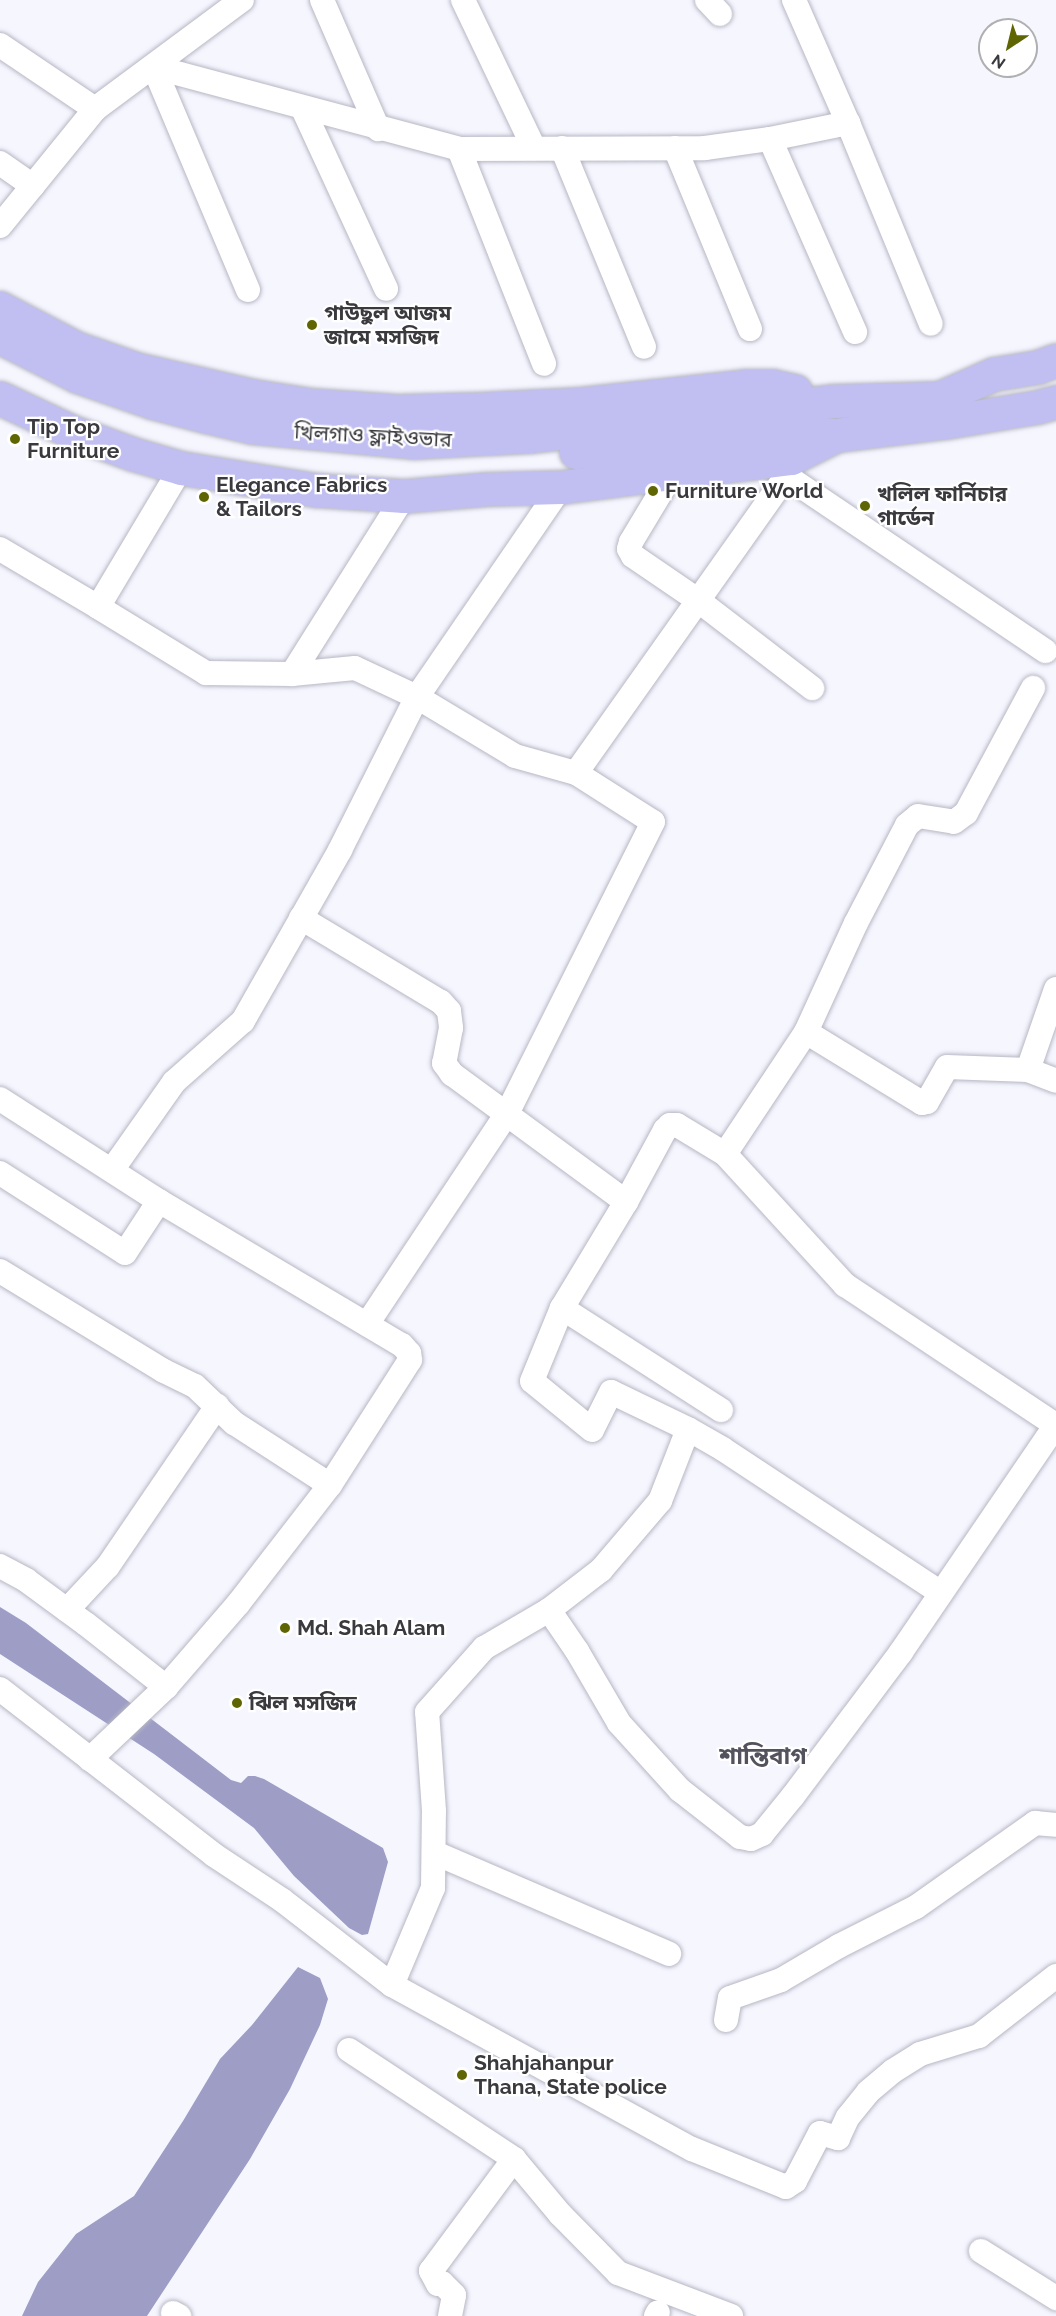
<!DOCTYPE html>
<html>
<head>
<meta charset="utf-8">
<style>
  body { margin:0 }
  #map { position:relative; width:1056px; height:2316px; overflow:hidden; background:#f5f6fe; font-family:Raleway,"Noto Sans Bengali",sans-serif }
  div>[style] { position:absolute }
  .water>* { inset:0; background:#9d9dc6 }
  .roads { filter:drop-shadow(0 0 2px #b7b7c4) drop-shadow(0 0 2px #b7b7c4) }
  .minor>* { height:24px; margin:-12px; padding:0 12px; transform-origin:12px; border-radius:12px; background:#fff }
  .primary>* { height:33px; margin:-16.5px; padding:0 16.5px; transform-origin:16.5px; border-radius:16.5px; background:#c1bff2 }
  .dots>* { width:16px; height:16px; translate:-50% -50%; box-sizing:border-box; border:3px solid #fff; border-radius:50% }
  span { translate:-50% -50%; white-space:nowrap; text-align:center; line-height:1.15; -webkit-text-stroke:4.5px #fff; paint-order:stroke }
  .poi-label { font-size:21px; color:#39393e; font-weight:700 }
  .left { translate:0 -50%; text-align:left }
  .street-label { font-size:21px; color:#39393e }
  .quarter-label { font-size:24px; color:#53535e; font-weight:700 }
  .north { position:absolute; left:978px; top:18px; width:60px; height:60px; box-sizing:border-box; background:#fff; border:2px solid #b0b0b2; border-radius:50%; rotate:215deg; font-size:16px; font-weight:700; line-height:24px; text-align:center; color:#39393e }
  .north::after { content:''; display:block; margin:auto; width:21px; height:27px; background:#5f6502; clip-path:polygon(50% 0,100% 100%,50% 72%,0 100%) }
</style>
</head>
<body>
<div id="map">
  <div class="water">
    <div style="clip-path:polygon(0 1607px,26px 1623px,231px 1780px,241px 1783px,248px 1776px,255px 1776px,264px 1779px,383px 1848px,388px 1862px,368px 1934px,362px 1935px,349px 1928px,294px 1876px,254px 1828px,154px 1754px,0 1654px)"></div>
    <div style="clip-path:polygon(298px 1967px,320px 1978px,328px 1999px,320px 2025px,290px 2089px,250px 2159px,147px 2316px,22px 2316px,38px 2282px,76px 2234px,134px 2196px,183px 2121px,220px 2059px,252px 2025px)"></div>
  </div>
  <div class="roads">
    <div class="minor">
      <div style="left:322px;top:0;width:141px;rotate:66.5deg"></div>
      <div style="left:463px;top:0;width:164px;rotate:64.4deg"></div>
      <div style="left:707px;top:0;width:19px;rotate:47deg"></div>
      <div style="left:794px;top:0;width:134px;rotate:66.3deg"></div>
      <div style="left:0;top:45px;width:115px;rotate:34deg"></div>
      <div style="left:303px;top:109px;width:198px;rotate:65.2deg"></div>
      <div style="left:770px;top:139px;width:211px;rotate:66.2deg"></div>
      <div style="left:562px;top:148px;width:215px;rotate:67.6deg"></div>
      <div style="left:675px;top:148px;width:196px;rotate:67.5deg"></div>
      <div style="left:459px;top:149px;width:231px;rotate:68.4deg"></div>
      <div style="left:0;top:163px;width:40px;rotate:34.9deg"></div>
      <div style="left:0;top:226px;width:151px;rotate:-50.9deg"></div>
      <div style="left:95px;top:109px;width:183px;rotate:-36.6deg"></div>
      <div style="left:248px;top:290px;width:242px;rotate:-112.9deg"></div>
      <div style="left:154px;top:67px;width:316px;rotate:15deg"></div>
      <div style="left:459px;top:149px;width:246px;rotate:-0.2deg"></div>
      <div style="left:705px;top:148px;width:66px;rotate:-7.9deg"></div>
      <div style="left:770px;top:139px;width:80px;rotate:-11.6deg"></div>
      <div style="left:848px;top:123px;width:217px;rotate:67.6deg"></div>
      <div style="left:673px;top:472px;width:82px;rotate:121deg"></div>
      <div style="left:631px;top:542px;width:7px;rotate:106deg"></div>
      <div style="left:629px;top:549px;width:8px;rotate:60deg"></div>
      <div style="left:633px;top:556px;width:80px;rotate:34.3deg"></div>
      <div style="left:699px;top:601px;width:143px;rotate:37.6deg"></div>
      <div style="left:786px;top:476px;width:313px;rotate:34deg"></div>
      <div style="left:0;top:549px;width:114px;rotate:30.6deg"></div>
      <div style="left:98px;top:607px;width:162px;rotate:-59.2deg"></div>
      <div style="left:98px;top:607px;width:127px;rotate:31.4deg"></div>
      <div style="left:206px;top:673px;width:86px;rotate:0.7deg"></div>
      <div style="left:292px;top:674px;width:63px;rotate:-5.4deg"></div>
      <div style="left:355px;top:668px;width:68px;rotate:25.1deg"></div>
      <div style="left:417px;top:697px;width:114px;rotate:31deg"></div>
      <div style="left:515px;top:756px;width:63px;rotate:15.6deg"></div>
      <div style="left:576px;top:773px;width:91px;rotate:32.5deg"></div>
      <div style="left:653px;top:822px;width:328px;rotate:116.6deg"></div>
      <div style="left:506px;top:1115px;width:251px;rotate:123.6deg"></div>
      <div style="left:292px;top:674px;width:210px;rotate:-57.8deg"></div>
      <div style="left:576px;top:773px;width:364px;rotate:-54.7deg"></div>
      <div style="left:786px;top:476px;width:19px;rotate:-74deg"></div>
      <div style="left:301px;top:918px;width:163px;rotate:31deg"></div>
      <div style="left:441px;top:1002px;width:12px;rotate:48deg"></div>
      <div style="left:449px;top:1011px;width:17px;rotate:83deg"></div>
      <div style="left:451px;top:1028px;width:36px;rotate:101deg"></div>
      <div style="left:444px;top:1063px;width:14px;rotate:54deg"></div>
      <div style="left:452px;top:1074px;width:216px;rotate:36.3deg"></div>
      <div style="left:1056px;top:989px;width:86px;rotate:109.1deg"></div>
      <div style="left:1028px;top:1070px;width:30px;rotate:21deg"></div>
      <div style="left:806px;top:1032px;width:136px;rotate:31.5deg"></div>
      <div style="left:922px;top:1103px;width:5px;rotate:-11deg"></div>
      <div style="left:927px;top:1102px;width:40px;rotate:-60.3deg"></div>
      <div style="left:947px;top:1067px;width:81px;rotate:2.1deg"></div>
      <div style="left:0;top:1099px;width:189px;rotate:32.7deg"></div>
      <div style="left:159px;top:1201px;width:282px;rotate:30.7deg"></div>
      <div style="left:402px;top:1345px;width:11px;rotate:49deg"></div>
      <div style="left:409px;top:1353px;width:7px;rotate:82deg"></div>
      <div style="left:410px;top:1360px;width:148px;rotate:122.6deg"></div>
      <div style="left:330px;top:1485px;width:150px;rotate:127.7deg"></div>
      <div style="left:238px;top:1604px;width:110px;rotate:130.9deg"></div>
      <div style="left:166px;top:1687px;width:105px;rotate:136.5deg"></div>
      <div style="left:725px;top:1154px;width:146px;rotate:-56.4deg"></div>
      <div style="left:806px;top:1032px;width:120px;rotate:-65.4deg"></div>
      <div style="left:856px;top:923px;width:110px;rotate:-62.5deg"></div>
      <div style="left:907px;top:825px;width:14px;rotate:-39deg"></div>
      <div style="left:918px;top:816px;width:36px;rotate:9deg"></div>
      <div style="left:954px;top:822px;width:15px;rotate:-37deg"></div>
      <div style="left:966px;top:813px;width:142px;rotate:-61.8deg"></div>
      <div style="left:112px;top:1170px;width:108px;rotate:-54.8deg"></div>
      <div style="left:174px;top:1082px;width:92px;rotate:-41.5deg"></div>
      <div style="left:243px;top:1021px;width:197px;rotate:-60.4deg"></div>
      <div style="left:340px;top:850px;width:171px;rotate:-63.3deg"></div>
      <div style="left:417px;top:697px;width:255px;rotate:-55.6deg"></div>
      <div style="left:0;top:1173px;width:148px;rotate:32.6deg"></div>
      <div style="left:125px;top:1253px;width:62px;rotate:-56.8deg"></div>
      <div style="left:0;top:1271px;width:192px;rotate:31.4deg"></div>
      <div style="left:164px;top:1371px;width:34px;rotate:26deg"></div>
      <div style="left:195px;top:1386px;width:54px;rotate:43.5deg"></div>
      <div style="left:234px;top:1423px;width:114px;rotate:32.9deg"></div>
      <div style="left:562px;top:1308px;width:189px;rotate:32.7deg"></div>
      <div style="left:0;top:1566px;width:30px;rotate:28deg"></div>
      <div style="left:26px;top:1580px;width:74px;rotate:36.3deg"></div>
      <div style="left:86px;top:1624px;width:102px;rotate:38.2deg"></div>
      <div style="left:941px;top:1593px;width:261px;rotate:-146.6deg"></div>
      <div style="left:723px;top:1449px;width:40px;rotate:-150.3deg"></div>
      <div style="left:688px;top:1429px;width:85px;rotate:-154.3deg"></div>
      <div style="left:611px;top:1392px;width:42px;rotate:116.6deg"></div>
      <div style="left:592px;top:1430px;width:77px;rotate:-140.8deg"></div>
      <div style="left:532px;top:1381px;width:79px;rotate:-67.7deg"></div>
      <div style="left:562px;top:1308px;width:124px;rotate:-58.9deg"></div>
      <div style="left:626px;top:1202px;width:82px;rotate:-61.6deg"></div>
      <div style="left:665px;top:1130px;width:7px;rotate:-45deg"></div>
      <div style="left:670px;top:1125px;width:7px"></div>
      <div style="left:677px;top:1125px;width:56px;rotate:31.1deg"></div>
      <div style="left:725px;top:1154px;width:178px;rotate:47.5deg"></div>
      <div style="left:845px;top:1285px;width:253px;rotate:33.6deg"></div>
      <div style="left:67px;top:1610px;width:60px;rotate:-47deg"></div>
      <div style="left:108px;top:1566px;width:194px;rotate:-55.7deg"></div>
      <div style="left:549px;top:1610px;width:50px;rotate:55.7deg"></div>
      <div style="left:577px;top:1651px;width:83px;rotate:59.7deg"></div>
      <div style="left:619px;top:1723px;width:91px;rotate:47.7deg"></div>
      <div style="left:680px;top:1790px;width:76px;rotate:38.1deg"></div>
      <div style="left:740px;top:1837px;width:11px;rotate:10deg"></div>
      <div style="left:751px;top:1839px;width:12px;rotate:-24deg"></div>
      <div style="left:762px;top:1834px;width:49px;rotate:-50.8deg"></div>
      <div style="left:793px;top:1796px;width:180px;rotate:-53.1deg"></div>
      <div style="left:901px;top:1652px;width:273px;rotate:-55.7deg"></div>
      <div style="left:0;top:1689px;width:271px;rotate:37.8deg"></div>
      <div style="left:214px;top:1855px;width:82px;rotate:33.5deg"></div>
      <div style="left:282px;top:1900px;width:139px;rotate:37.7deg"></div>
      <div style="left:392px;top:1985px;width:342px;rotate:28.7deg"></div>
      <div style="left:692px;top:2149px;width:101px;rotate:22deg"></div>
      <div style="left:786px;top:2187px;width:11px;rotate:-34deg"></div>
      <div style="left:795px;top:2181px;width:54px;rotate:-62.5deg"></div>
      <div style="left:820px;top:2133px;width:19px;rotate:16deg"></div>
      <div style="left:838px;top:2138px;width:23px;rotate:-65deg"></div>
      <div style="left:848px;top:2117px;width:32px;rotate:-51deg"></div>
      <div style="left:868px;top:2092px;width:33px;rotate:-40deg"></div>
      <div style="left:893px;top:2071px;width:32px;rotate:-32deg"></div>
      <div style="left:920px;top:2054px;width:62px;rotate:-17deg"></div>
      <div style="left:979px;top:2036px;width:98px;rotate:-37.9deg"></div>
      <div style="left:435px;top:1853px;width:255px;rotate:23.3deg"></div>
      <div style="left:392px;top:1985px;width:105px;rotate:-67.1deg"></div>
      <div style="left:433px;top:1888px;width:77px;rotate:-89.3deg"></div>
      <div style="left:434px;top:1811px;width:99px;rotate:-94deg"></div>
      <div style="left:427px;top:1712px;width:86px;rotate:-48.3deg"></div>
      <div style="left:484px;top:1648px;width:75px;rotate:-30.3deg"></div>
      <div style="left:549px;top:1610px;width:66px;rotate:-37.6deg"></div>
      <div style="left:601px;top:1570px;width:91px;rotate:-49.5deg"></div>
      <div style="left:660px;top:1501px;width:77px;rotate:-68.7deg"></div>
      <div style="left:726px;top:2020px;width:22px;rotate:-80deg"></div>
      <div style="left:730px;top:1998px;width:54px;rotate:-19.4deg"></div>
      <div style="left:781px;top:1980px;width:67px;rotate:-30.4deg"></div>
      <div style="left:839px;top:1946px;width:86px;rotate:-26.9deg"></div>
      <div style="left:916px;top:1907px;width:146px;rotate:-35.2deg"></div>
      <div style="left:1035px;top:1823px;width:21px;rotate:5deg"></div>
      <div style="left:349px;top:2050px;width:198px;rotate:33.4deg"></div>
      <div style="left:514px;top:2159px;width:72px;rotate:50.1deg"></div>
      <div style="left:560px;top:2214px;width:83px;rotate:45.5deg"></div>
      <div style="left:618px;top:2273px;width:121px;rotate:20.8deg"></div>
      <div style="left:981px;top:2251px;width:89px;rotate:32.1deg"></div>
      <div style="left:173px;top:2313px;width:7px;rotate:27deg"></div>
      <div style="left:450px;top:2316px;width:21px;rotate:-79deg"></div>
      <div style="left:454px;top:2295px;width:17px;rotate:-135deg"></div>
      <div style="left:442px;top:2283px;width:4px;rotate:166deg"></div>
      <div style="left:438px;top:2284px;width:15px;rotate:-118deg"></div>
      <div style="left:431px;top:2271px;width:139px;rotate:-53.5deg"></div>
      <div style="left:656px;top:2316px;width:4px;rotate:-63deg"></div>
    </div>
    <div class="primary">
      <div style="left:0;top:308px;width:86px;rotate:27.8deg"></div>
      <div style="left:76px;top:348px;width:64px;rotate:19.3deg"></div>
      <div style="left:136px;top:369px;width:121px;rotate:12.9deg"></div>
      <div style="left:254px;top:396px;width:58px;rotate:9deg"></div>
      <div style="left:311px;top:405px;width:86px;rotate:4deg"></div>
      <div style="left:397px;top:411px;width:81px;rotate:-1.4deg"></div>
      <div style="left:478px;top:409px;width:102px;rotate:-2.8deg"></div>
      <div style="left:580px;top:404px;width:166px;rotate:-6.2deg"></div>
      <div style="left:745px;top:386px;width:28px"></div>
      <div style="left:773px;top:386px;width:23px;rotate:13deg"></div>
      <div style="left:0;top:337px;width:86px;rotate:26.9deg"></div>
      <div style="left:77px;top:376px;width:79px;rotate:19.1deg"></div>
      <div style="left:152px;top:402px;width:55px;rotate:14.8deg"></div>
      <div style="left:205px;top:416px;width:48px;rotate:13.2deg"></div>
      <div style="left:252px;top:427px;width:163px;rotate:5.3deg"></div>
      <div style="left:414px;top:442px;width:116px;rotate:-3deg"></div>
      <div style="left:530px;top:436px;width:304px;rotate:-6.6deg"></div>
      <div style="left:832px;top:401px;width:107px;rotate:-1.6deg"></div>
      <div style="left:939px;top:398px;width:60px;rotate:-23.6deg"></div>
      <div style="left:994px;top:374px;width:44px;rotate:-9.2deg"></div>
      <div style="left:1037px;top:367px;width:20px;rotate:-20deg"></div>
      <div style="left:0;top:398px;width:77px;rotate:25.2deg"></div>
      <div style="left:70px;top:431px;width:67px;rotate:20.1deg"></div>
      <div style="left:133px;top:454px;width:50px;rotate:16.3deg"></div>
      <div style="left:181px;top:468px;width:137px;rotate:9.3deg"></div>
      <div style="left:316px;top:490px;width:88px;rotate:3.9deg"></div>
      <div style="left:404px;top:496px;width:83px;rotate:-4.8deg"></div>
      <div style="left:487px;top:489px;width:74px;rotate:-1.5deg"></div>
      <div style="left:561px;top:487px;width:232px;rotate:-7.2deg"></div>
      <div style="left:791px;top:458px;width:49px;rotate:-26.6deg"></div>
      <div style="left:576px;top:452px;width:188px;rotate:-6.1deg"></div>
      <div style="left:763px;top:432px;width:74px;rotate:2.3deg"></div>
      <div style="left:837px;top:435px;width:110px;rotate:-6.8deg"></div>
      <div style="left:946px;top:422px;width:92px;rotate:-9.4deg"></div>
      <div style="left:1037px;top:407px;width:20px;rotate:-15deg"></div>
    </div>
  </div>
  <div class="dots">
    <div style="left:312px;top:325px;background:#5f6502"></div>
    <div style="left:15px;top:439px;background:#5f6502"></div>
    <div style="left:653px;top:491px;background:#5f6502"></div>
    <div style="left:204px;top:497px;background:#5f6502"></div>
    <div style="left:865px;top:506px;background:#5f6502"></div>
    <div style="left:285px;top:1628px;background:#5f6502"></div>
    <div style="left:237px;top:1703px;background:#5f6502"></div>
    <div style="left:462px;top:2075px;background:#5f6502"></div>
  </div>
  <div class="poi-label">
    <span class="left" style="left:324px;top:325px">গাউছুল আজম<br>জামে মসজিদ</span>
    <span class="left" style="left:27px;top:439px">Tip Top<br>Furniture</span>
    <span class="left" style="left:216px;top:497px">Elegance Fabrics<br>&amp; Tailors</span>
    <span class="left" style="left:665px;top:491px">Furniture World</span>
    <span class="left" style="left:877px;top:506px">খলিল ফার্নিচার<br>গার্ডেন</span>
    <span class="left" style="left:297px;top:1628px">Md. Shah Alam</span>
    <span class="left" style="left:249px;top:1703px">ঝিল মসজিদ</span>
    <span class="left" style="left:474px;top:2075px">Shahjahanpur<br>Thana, State police</span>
  </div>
  <div class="street-label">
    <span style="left:373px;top:436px;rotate:3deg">খিলগাও ফ্লাইওভার</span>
  </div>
  <div class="quarter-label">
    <span style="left:763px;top:1756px">শান্তিবাগ</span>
  </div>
  <div class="north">N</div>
</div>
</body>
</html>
